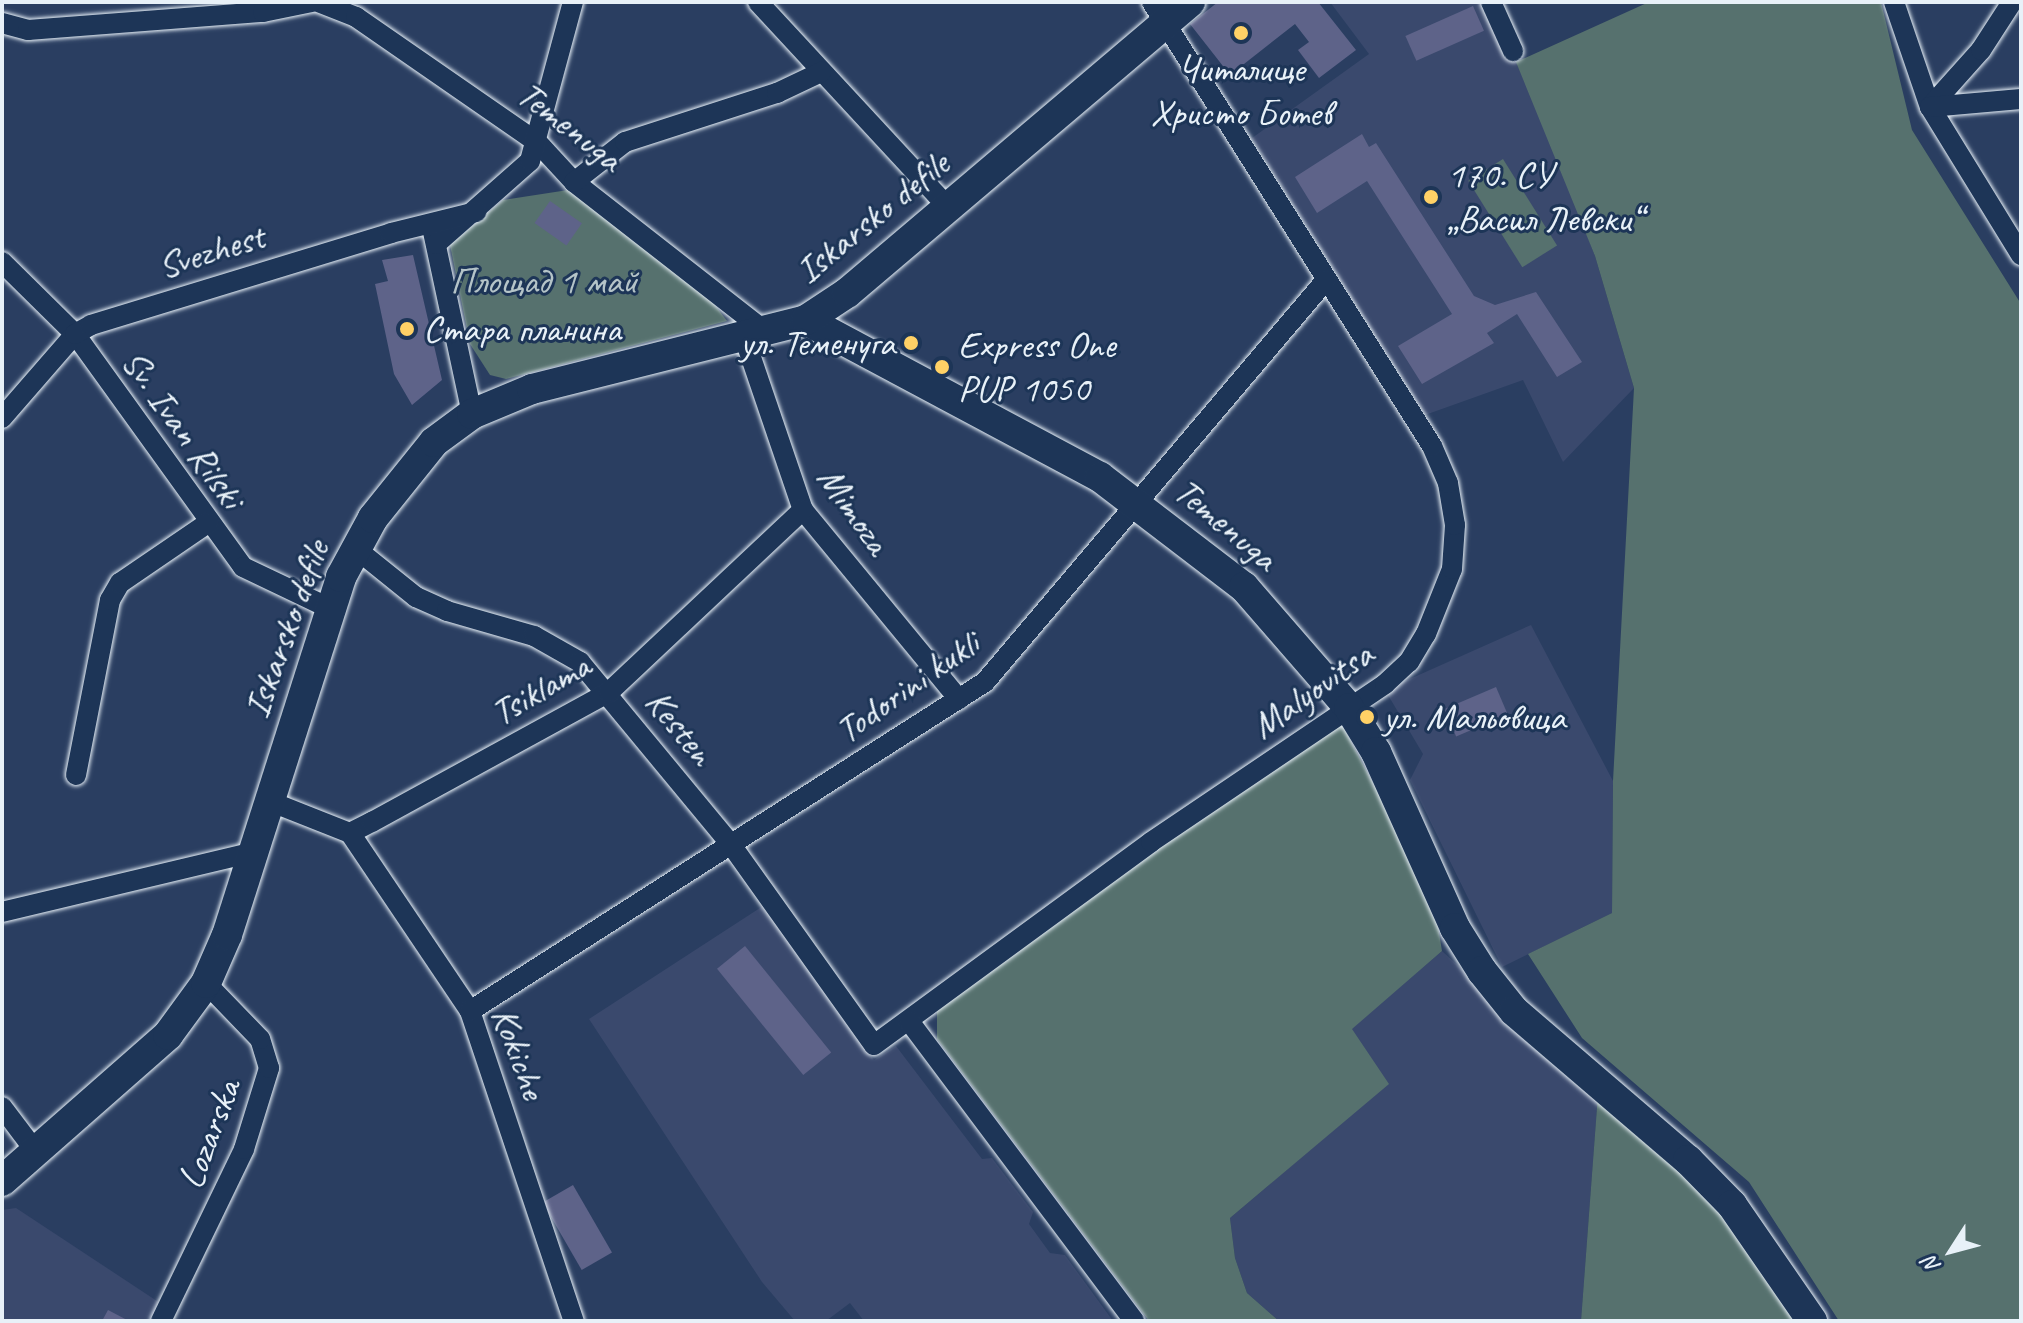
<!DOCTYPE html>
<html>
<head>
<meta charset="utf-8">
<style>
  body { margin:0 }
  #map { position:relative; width:2023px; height:1323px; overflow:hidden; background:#2a3e61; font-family:Caveat,sans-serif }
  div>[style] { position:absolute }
  .built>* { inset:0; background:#3a496d }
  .green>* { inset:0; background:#56716e; transform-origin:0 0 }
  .building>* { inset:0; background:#5e6389; transform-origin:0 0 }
  .roads { filter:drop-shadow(0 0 2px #e8f1f8) drop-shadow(0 0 2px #e8f1f8) }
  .street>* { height:20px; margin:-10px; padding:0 10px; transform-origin:10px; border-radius:10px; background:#1d3557 }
  .secondary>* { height:30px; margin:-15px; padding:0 15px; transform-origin:15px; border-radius:15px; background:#1d3557 }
  .dots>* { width:22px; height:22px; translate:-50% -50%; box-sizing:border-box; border:4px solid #1d3557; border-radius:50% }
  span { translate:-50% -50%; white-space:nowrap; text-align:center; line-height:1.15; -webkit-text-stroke:6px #1d3557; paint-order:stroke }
  .poi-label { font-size:38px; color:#e8f1f8 }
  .left { translate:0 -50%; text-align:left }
  .right { translate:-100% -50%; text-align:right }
  .street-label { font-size:38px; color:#e8f1f8 }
  .park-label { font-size:38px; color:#b5c4c8 }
  .frame { position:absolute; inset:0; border:4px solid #e8f1f8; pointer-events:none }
  .north { position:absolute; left:1911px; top:1211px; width:80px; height:80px; -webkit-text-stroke:6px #1d3557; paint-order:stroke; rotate:234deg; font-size:22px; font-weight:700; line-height:32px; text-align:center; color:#e8f1f8 }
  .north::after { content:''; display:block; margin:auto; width:28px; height:36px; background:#e8f1f8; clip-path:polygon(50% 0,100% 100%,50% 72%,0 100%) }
</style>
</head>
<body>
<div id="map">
  <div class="built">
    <div style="clip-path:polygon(1330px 2px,1489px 2px,1542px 118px,1595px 256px,1634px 388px,1563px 462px,1523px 380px,1425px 415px,1252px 138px,1369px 54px)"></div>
    <div style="clip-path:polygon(1531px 625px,1613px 781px,1612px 913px,1502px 967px,1410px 780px,1423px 754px,1385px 690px)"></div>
    <div style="clip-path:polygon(763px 906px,874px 1060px,896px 1046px,982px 1159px,992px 1158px,1033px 1212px,1029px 1224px,1050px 1253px,1065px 1255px,1113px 1321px,864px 1321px,850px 1303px,826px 1321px,795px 1321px,762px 1282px,589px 1019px)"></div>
    <div style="clip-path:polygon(1442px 951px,1598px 1094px,1581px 1321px,1279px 1321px,1247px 1293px,1235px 1258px,1230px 1218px,1388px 1084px,1351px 1029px)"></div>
    <div style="clip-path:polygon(16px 1208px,160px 1303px,150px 1321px,2px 1321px,2px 1210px)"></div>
  </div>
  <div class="green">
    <div style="clip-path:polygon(1649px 2px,1881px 2px,1912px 130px,2021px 304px,2021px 1321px,1839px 1321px,1749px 1182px,1582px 1038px,1528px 954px,1612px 913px,1613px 781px,1634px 388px,1595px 256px,1516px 62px)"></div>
    <div style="left:1503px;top:159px;width:102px;height:41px;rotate:58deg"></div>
    <div style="clip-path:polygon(568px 190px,712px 301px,727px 321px,506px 379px,490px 375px,470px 344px,450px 245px,503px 200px)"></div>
    <div style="clip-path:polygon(1340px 721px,1433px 896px,1442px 951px,1352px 1029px,1389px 1084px,1230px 1218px,1235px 1258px,1247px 1293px,1279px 1321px,1149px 1321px,937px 1039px,937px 1002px)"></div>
    <div style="clip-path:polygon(1598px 1094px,1735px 1217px,1798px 1321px,1581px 1321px)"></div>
  </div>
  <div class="building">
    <div style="clip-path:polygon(1218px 2px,1318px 2px,1356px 50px,1319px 78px,1298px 50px,1309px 42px,1295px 24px,1230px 75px,1190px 24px)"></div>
    <div style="left:1473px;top:6px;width:27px;height:74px;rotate:66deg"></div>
    <div style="clip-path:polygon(1362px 134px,1369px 147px,1376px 143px,1474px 296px,1495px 305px,1536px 292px,1582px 362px,1557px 377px,1517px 314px,1487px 333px,1494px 343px,1422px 384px,1398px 346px,1452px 314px,1367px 181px,1317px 213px,1295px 177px)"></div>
    <div style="left:550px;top:201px;width:39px;height:27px;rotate:35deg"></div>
    <div style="clip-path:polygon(413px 255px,442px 380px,412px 405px,394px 374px,375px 284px,388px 281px,382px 260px)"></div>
    <div style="left:1496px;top:687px;width:30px;height:56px;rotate:67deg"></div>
    <div style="left:745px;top:946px;width:137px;height:36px;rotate:51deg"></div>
    <div style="left:573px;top:1185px;width:78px;height:35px;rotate:60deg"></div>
    <div style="clip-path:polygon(108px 1310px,129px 1321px,102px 1321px)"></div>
  </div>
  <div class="roads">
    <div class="street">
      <div style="left:318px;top:2px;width:41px;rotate:21.5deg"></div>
      <div style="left:356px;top:17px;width:221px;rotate:34.7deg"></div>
      <div style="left:538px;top:143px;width:53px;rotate:47.3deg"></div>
      <div style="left:574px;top:182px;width:239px;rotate:38deg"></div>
      <div style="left:758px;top:2px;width:280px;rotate:47.2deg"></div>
      <div style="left:1491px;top:2px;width:54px;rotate:65.8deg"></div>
      <div style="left:1894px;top:2px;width:111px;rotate:71.1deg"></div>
      <div style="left:1930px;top:107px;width:174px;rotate:58.4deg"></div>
      <div style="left:2px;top:23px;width:27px;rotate:15deg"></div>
      <div style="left:28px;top:30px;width:236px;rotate:-4.4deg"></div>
      <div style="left:263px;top:12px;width:50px;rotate:-11.5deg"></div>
      <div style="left:1930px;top:107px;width:76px;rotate:-48.2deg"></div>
      <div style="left:1981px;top:50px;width:57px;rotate:-57.1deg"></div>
      <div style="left:1930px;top:107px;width:91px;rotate:-5deg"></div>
      <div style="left:574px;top:182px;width:65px;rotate:-38.1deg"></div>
      <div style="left:625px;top:142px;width:160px;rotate:-17.9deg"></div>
      <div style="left:777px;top:93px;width:49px;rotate:-25.5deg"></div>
      <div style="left:433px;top:232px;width:186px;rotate:77.9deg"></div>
      <div style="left:436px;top:244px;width:125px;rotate:-41.4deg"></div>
      <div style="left:530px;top:161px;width:165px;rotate:-74.9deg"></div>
      <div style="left:2px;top:262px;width:103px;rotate:44.6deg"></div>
      <div style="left:75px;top:334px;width:287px;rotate:54.2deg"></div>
      <div style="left:243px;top:567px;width:95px;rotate:25.5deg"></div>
      <div style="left:743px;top:334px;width:186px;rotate:71.2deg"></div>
      <div style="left:803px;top:510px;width:245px;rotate:50.5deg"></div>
      <div style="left:2px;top:418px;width:111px;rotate:-49deg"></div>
      <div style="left:75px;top:334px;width:18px;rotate:-29deg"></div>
      <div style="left:91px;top:325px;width:314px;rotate:-17deg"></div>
      <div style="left:391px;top:233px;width:88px;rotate:-13.9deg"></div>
      <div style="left:355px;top:548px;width:78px;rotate:38.8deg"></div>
      <div style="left:416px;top:597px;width:34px;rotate:24deg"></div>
      <div style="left:447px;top:611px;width:91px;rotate:16deg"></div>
      <div style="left:534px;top:636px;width:53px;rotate:29.5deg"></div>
      <div style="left:580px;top:662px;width:239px;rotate:50.4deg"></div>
      <div style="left:732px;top:846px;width:244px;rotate:54.5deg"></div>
      <div style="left:874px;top:1045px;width:343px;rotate:-36.2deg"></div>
      <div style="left:1151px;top:842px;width:282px;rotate:-34deg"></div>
      <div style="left:1385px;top:684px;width:33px;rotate:-43deg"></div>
      <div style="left:1409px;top:662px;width:33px;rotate:-59deg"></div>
      <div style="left:1426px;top:634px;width:70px;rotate:-68.2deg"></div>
      <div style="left:1452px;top:569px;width:44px;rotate:-86.1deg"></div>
      <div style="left:1455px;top:525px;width:43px;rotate:-99.5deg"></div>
      <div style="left:1448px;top:483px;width:40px;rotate:-113.4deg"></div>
      <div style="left:1432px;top:446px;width:525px;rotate:-122.24deg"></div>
      <div style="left:76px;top:775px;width:178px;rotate:-79deg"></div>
      <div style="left:110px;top:600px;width:20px;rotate:-60deg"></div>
      <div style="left:120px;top:583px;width:107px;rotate:-34.3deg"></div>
      <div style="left:269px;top:801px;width:87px;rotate:21.6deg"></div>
      <div style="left:350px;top:833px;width:25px;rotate:-27deg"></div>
      <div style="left:372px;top:822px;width:270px;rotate:-28.7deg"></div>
      <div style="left:609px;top:692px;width:266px;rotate:-43.2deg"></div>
      <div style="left:350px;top:833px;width:215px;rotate:56deg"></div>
      <div style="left:470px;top:1011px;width:327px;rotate:71.5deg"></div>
      <div style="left:2px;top:912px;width:258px;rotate:-13.4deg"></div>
      <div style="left:470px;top:1011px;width:611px;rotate:-32.57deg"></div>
      <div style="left:985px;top:682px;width:527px;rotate:-49.69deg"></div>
      <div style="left:909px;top:1021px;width:375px;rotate:53.1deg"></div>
      <div style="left:2px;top:1107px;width:56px;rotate:52.9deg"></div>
      <div style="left:161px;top:1321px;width:191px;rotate:-64.2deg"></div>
      <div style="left:244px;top:1149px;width:85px;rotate:-72.8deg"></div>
      <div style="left:269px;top:1068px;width:30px;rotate:-107deg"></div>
      <div style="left:260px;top:1039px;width:78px;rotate:-134deg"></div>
    </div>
    <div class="secondary">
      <div style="left:806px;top:320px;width:333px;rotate:28.1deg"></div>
      <div style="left:1100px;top:477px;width:181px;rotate:37.4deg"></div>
      <div style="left:1244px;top:587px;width:160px;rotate:49deg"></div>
      <div style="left:1349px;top:708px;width:52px;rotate:58.5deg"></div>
      <div style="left:1376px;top:752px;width:193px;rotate:65.8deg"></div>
      <div style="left:1455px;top:928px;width:51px;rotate:57.9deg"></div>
      <div style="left:1482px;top:971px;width:51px;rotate:51.3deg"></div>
      <div style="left:1514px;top:1011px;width:229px;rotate:40.6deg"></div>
      <div style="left:1688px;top:1160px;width:63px;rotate:45.6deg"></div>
      <div style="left:1732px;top:1205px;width:141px;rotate:55.4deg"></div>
      <div style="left:2px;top:1181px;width:221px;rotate:-41.3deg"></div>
      <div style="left:168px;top:1035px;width:64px;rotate:-53.8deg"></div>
      <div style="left:206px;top:983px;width:52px;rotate:-66.4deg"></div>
      <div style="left:227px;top:935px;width:376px;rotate:-72.3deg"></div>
      <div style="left:341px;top:577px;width:67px;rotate:-61.5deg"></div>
      <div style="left:373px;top:518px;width:97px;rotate:-51.2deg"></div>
      <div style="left:434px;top:442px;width:47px;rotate:-36.4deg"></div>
      <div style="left:472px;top:414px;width:65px;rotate:-22.6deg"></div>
      <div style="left:532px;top:389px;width:283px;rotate:-14.1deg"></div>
      <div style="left:806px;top:320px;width:49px;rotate:-33.4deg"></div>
      <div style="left:847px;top:293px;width:450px;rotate:-40.3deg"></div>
    </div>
  </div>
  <div class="dots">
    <div style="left:1241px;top:33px;background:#ffd166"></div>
    <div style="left:1431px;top:197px;background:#ffd166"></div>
    <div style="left:407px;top:329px;background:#ffd166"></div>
    <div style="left:911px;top:343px;background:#ffd166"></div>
    <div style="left:942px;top:367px;background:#ffd166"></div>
    <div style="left:1367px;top:717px;background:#ffd166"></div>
  </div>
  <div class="poi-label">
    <span style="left:1241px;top:91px">Читалище<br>Христо Ботев</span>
    <span class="left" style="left:1447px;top:197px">170. СУ<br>„Васил Левски“</span>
    <span class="left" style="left:423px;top:329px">Стара планина</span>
    <span class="right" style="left:895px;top:343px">ул. Теменуга</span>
    <span class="left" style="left:958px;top:367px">Express One<br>PUP 1050</span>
    <span class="left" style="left:1383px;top:717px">ул. Мальовица</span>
  </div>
  <div class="street-label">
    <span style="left:570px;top:126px;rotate:38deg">Temenuga</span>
    <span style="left:872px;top:217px;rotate:-39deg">Iskarsko defile</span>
    <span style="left:211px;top:251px;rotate:-17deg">Svezhest</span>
    <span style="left:183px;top:429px;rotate:55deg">Sv. Ivan Rilski</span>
    <span style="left:854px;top:510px;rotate:55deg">Mimoza</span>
    <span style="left:1226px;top:524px;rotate:40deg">Temenuga</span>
    <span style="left:286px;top:629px;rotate:-70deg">Iskarsko defile</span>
    <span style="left:907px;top:687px;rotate:-35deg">Todorini kukli</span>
    <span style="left:540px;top:689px;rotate:-30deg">Tsiklama</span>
    <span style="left:1312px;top:690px;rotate:-35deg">Malyovitsa</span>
    <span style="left:680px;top:727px;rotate:51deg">Kesten</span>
    <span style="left:519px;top:1053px;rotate:70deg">Kokiche</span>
    <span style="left:209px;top:1134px;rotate:-69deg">Lozarska</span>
  </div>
  <div class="park-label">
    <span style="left:544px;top:281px">Площад 1 май</span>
  </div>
  <div class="frame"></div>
  <div class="north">N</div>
</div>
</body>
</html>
